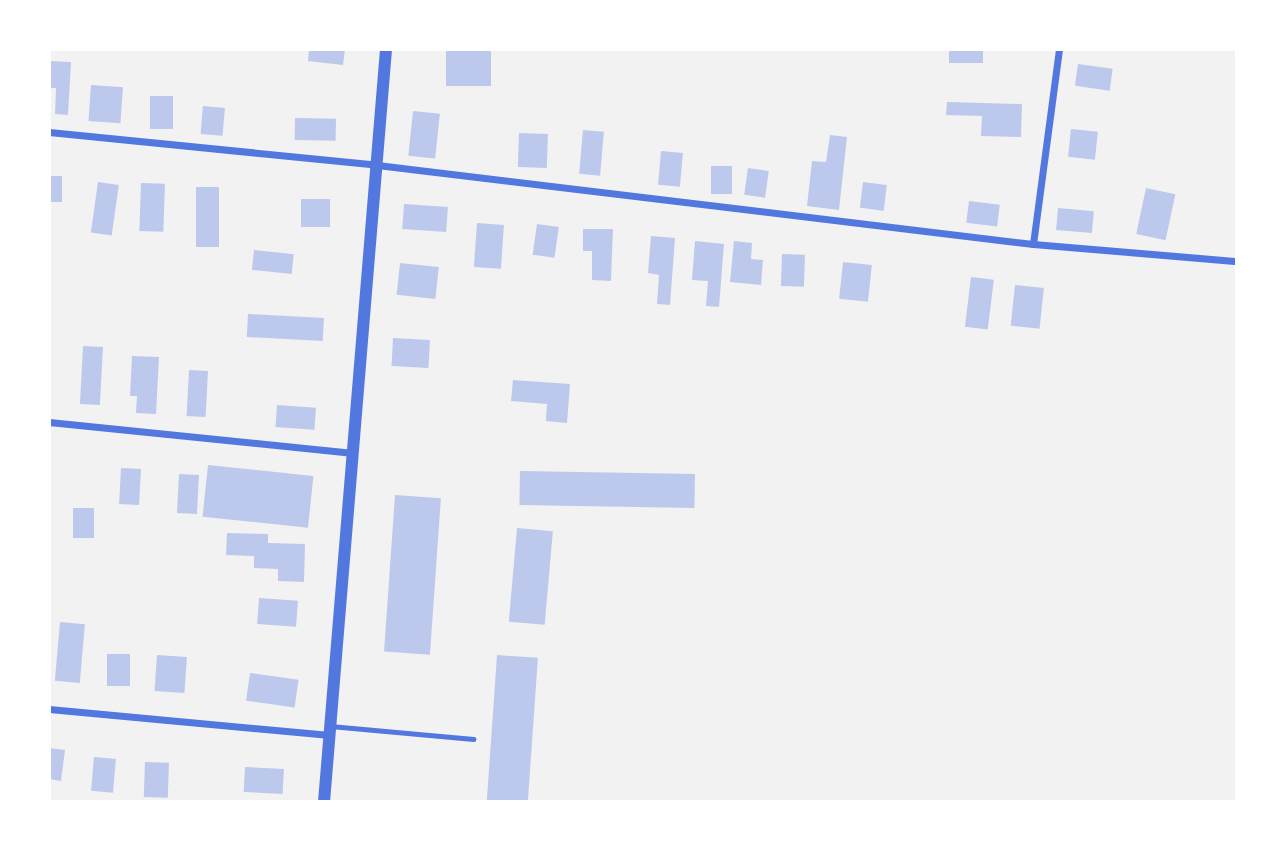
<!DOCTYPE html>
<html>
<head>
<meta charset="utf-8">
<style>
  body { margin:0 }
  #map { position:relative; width:1286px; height:851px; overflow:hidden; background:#f2f2f2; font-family:"Alegreya Sans",sans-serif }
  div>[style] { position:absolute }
  .building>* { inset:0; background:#bdc9ec; transform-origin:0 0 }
  .service>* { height:5px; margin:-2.5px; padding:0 2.5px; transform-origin:2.5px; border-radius:2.5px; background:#5277de }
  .minor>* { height:7px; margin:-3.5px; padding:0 3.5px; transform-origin:3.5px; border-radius:3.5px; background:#5277de }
  .tertiary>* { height:12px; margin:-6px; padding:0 6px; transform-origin:6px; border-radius:6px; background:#5277de }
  span { translate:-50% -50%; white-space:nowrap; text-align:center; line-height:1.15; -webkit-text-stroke:5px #fff; paint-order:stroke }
  .frame { position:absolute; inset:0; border:51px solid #fff; pointer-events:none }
</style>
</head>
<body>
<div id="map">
  <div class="building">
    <div style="clip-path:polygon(309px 49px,345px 49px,343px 65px,308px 61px)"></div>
    <div style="left:949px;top:49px;width:34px;height:14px"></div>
    <div style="left:446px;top:51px;width:45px;height:35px"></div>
    <div style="clip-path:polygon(49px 61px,71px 62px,68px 115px,55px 114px,56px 88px,49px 88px)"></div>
    <div style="left:1078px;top:64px;width:35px;height:22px;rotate:8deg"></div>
    <div style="left:91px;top:85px;width:32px;height:36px;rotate:4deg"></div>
    <div style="left:150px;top:96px;width:23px;height:33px"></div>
    <div style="clip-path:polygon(947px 102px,1022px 104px,1021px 137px,981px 136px,982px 116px,946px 115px)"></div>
    <div style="left:203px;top:106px;width:22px;height:28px;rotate:5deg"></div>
    <div style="left:413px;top:111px;width:27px;height:45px;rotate:6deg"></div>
    <div style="left:295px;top:118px;width:41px;height:22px;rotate:1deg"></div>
    <div style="left:1071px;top:129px;width:27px;height:28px;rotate:6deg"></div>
    <div style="left:583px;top:130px;width:21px;height:44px;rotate:5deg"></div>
    <div style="left:519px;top:133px;width:29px;height:34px;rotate:2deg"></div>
    <div style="clip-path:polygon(830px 135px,847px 137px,839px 210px,807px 206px,812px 161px,826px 162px)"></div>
    <div style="left:661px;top:151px;width:22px;height:34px;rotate:5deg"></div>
    <div style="left:711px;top:166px;width:21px;height:28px"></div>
    <div style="left:748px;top:168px;width:21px;height:27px;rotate:8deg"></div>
    <div style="left:49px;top:176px;width:13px;height:26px"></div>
    <div style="left:98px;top:182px;width:21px;height:51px;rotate:8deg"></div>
    <div style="left:863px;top:182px;width:24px;height:26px;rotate:7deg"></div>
    <div style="left:141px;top:183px;width:24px;height:48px;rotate:2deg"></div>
    <div style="left:219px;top:187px;width:60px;height:23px;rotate:90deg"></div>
    <div style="left:1146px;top:188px;width:30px;height:47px;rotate:12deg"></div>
    <div style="left:301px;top:199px;width:29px;height:28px"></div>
    <div style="left:969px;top:201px;width:31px;height:22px;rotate:7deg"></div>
    <div style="left:404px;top:204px;width:44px;height:25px;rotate:4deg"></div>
    <div style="left:1058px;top:208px;width:36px;height:22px;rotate:5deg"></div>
    <div style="left:477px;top:223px;width:27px;height:44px;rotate:4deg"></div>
    <div style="left:537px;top:224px;width:22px;height:31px;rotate:8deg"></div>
    <div style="clip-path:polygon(583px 229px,613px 229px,611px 281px,592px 280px,592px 251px,583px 251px)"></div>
    <div style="clip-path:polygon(651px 236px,675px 238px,670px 305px,657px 304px,659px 275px,648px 273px)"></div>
    <div style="clip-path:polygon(695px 241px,724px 244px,719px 307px,706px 306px,708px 281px,692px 280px)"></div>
    <div style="clip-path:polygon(734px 241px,752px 243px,751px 259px,763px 260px,761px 285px,730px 282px)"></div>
    <div style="left:254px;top:250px;width:40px;height:20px;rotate:6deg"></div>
    <div style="left:782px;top:254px;width:23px;height:32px;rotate:2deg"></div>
    <div style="left:843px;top:262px;width:29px;height:37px;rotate:6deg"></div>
    <div style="left:400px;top:263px;width:39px;height:32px;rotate:6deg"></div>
    <div style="left:971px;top:277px;width:23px;height:50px;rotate:7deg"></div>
    <div style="left:1015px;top:285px;width:29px;height:41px;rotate:6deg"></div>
    <div style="left:248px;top:314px;width:76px;height:23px;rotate:3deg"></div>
    <div style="left:393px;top:338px;width:37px;height:28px;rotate:3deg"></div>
    <div style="left:83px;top:346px;width:20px;height:58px;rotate:3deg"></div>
    <div style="clip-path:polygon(132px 356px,159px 357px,156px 414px,136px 413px,137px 396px,130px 396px)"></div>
    <div style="left:189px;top:370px;width:19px;height:46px;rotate:3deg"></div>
    <div style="clip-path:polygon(513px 380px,570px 384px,567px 423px,546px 421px,547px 404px,511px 401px)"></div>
    <div style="left:277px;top:405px;width:39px;height:22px;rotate:4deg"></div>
    <div style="left:208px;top:465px;width:106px;height:52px;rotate:6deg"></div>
    <div style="left:121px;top:468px;width:20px;height:36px;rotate:3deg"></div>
    <div style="left:520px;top:471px;width:175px;height:34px;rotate:1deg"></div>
    <div style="left:179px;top:474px;width:20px;height:39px;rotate:3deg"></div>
    <div style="left:395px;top:495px;width:46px;height:157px;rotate:4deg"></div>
    <div style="left:73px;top:508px;width:21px;height:30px"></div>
    <div style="left:517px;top:528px;width:36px;height:94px;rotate:5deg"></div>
    <div style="clip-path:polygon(227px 533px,268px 534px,268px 543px,305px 544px,304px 582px,278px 581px,278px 569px,254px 568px,254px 556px,226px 555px)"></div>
    <div style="left:259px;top:598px;width:39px;height:26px;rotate:4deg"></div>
    <div style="left:60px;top:622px;width:25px;height:59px;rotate:5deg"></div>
    <div style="left:107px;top:654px;width:23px;height:32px"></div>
    <div style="left:157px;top:655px;width:30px;height:36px;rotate:4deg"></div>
    <div style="left:497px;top:655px;width:41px;height:147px;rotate:4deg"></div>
    <div style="left:250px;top:673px;width:49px;height:28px;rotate:8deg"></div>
    <div style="clip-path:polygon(49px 748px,65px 750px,61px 781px,49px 779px)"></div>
    <div style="left:94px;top:757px;width:22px;height:34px;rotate:5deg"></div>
    <div style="left:145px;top:762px;width:24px;height:35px;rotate:2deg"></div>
    <div style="left:245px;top:767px;width:39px;height:25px;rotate:3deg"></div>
  </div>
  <div class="service">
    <div style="left:330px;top:726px;width:144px;rotate:5.2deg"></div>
  </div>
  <div class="minor">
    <div style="left:49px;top:132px;width:330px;rotate:5.7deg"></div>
    <div style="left:377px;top:165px;width:661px;rotate:6.87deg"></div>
    <div style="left:1033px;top:244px;width:205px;rotate:4.8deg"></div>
    <div style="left:1033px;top:244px;width:197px;rotate:-82.4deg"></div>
    <div style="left:49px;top:422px;width:306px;rotate:5.8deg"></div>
    <div style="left:49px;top:709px;width:282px;rotate:5.3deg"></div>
  </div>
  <div class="tertiary">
    <div style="left:324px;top:802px;width:756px;rotate:-85.29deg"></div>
  </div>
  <div class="frame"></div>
</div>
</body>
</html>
